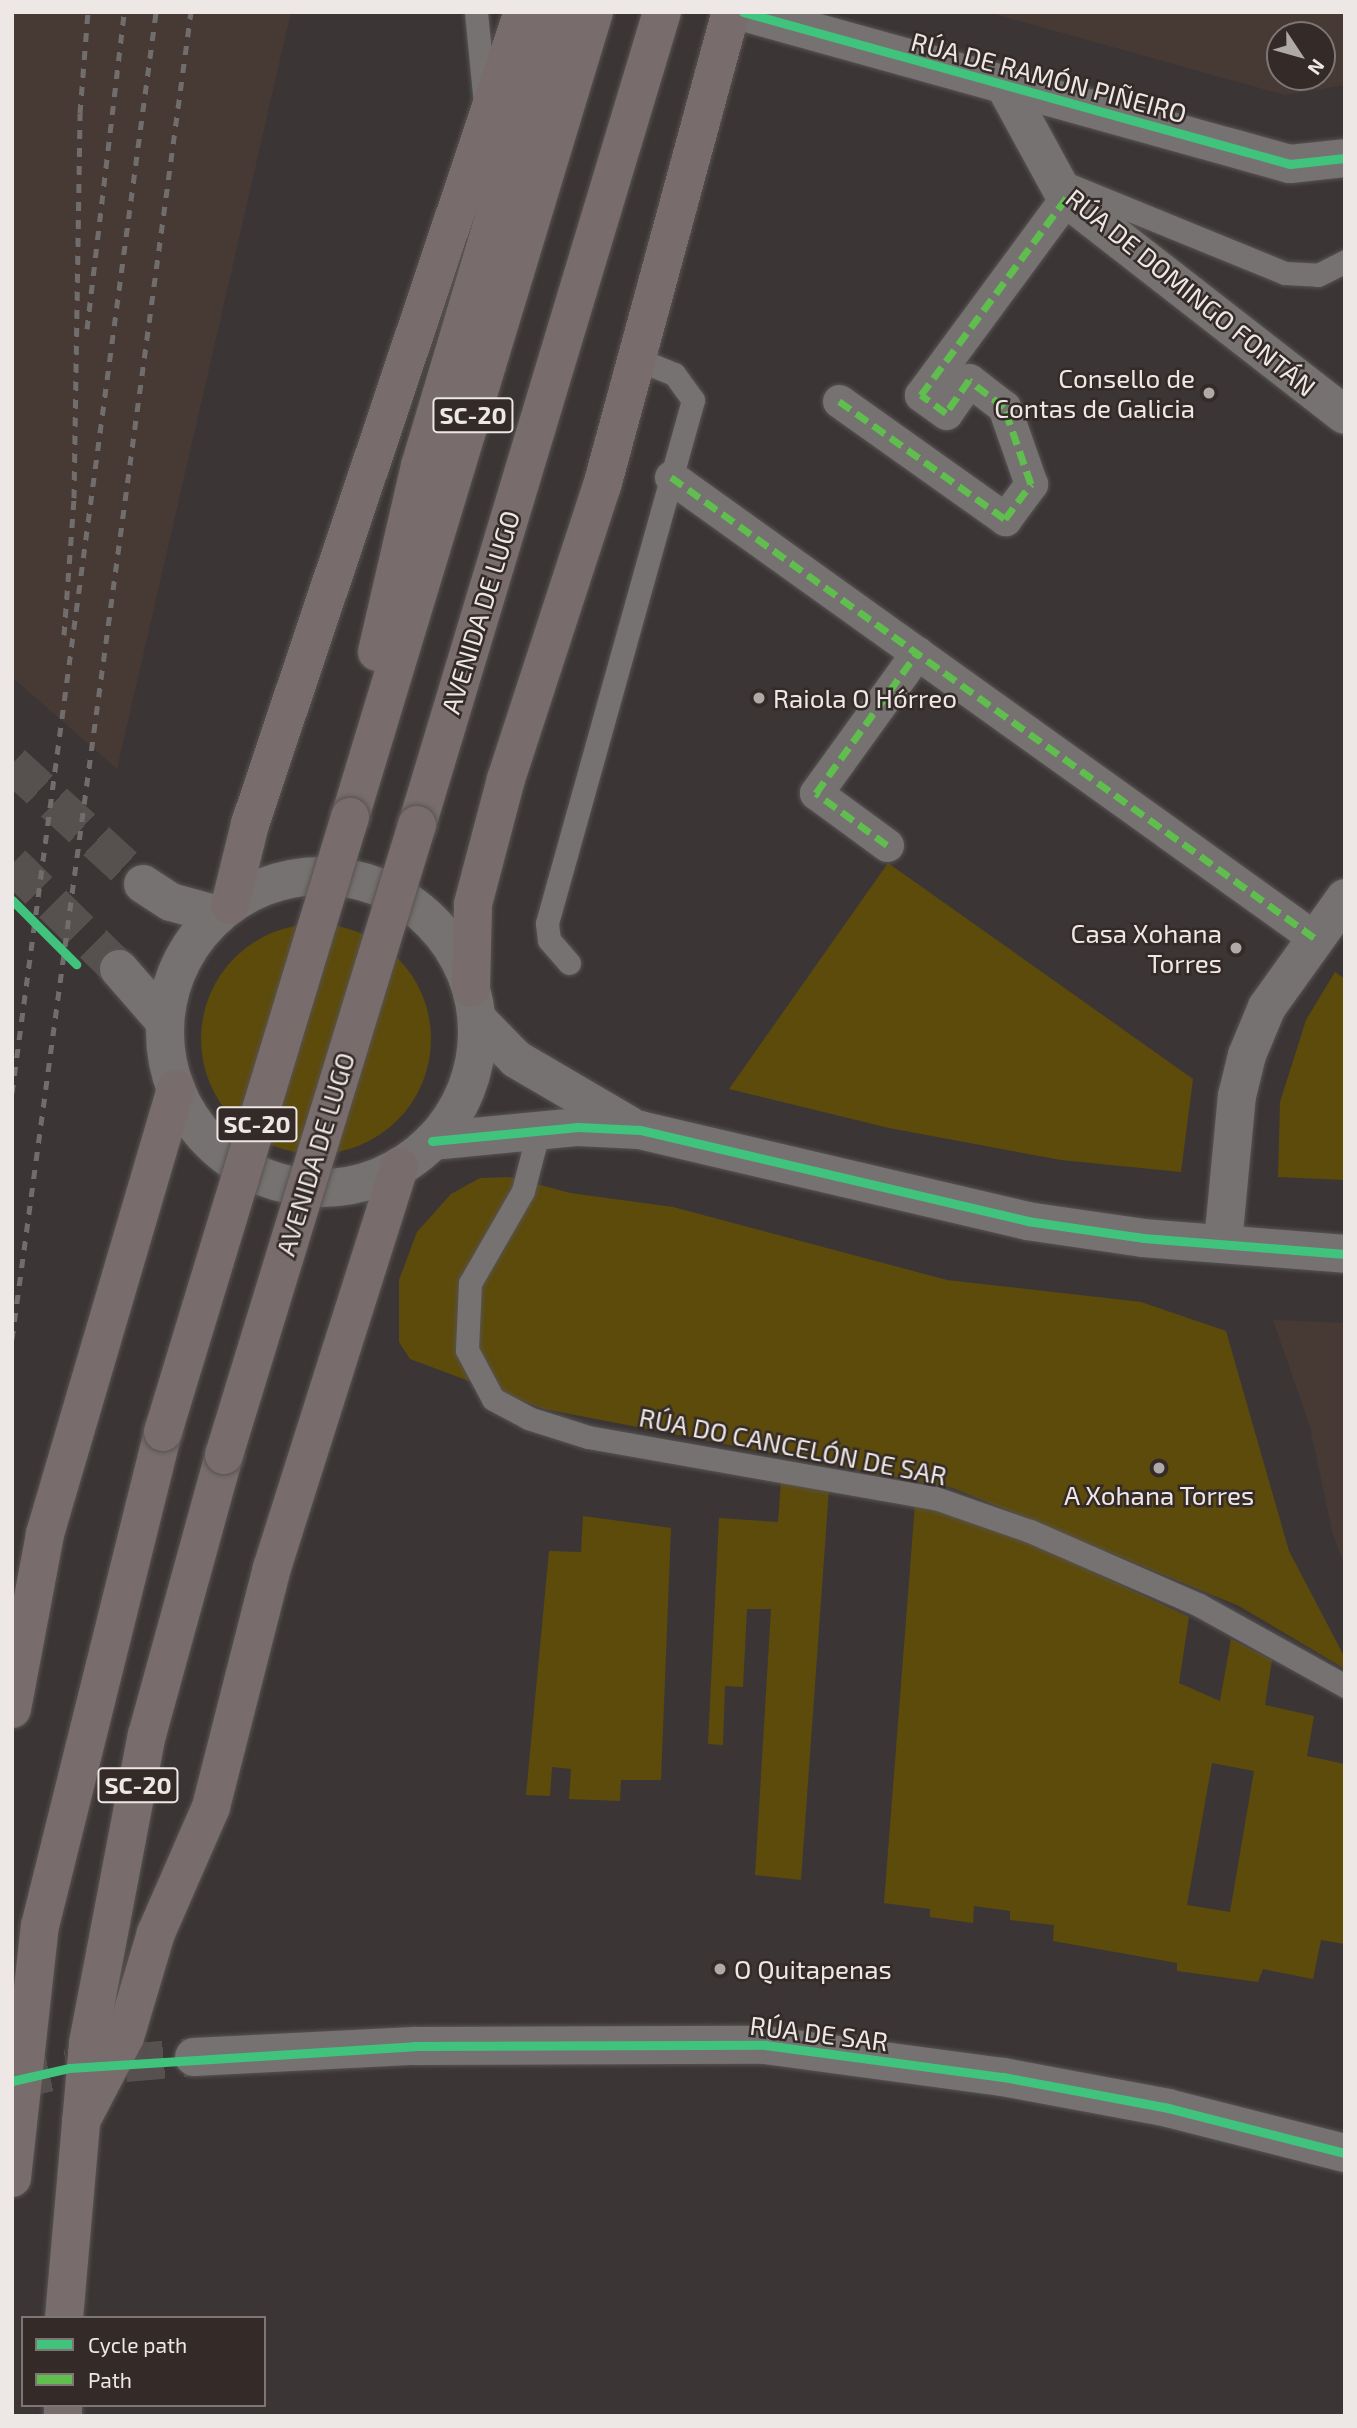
<!DOCTYPE html>
<html>
<head>
<meta charset="utf-8">
<style>
  body { margin:0 }
  #map { position:relative; width:1357px; height:2428px; overflow:hidden; background:#3b3635; font-family:"Exo 2",sans-serif }
  div>[style] { position:absolute }
  .built>* { inset:0; background:#473a34 }
  .green>* { inset:0; background:#5d4b0b }
  .round { border-radius:50% }
  .tertiary-tunnel>* { height:38px; margin-top:-19px; transform-origin:0; background:repeating-linear-gradient(90deg,#56514f 0 38px,transparent 0 57px) }
  .secondary-tunnel>* { height:38px; margin-top:-19px; transform-origin:0; background:repeating-linear-gradient(90deg,#56514f 0 38px,transparent 0 57px) }
  .roads { filter:drop-shadow(0 0 2px #575352) drop-shadow(0 0 2px #575352) }
  .service>* { height:23px; margin:-11.5px; padding:0 11.5px; transform-origin:11.5px; border-radius:11.5px; background:#767271 }
  .pedestrian>* { height:33px; margin:-16.5px; padding:0 16.5px; transform-origin:16.5px; border-radius:16.5px; background:#767271 }
  .minor>* { height:38px; margin:-19px; padding:0 19px; transform-origin:19px; border-radius:19px; background:#767271 }
  .tertiary>* { height:38px; margin:-19px; padding:0 19px; transform-origin:19px; border-radius:19px; background:#767271 }
  .secondary>* { height:38px; margin:-19px; padding:0 19px; transform-origin:19px; border-radius:19px; background:#767271 }
  .secondary>.ring { margin:-19px; padding:0; box-sizing:content-box; background:none; border:38px solid #767271; border-radius:50% }
  .trunk>* { height:38px; margin:-19px; padding:0 19px; transform-origin:19px; border-radius:19px; background:#786c6c }
  .rail>* { height:5px; margin-top:-2.5px; transform-origin:0; background:repeating-linear-gradient(90deg,#716d6c 0 9px,transparent 0 18px) }
  .bridges { filter:drop-shadow(0 0 2px #575352) drop-shadow(0 0 2px #575352) }
  .trunk-bridge>* { height:38px; margin:-19px; padding:0 19px; transform-origin:19px; border-radius:19px; background:#786c6c }
  .quiet>* { height:7px; margin-top:-3.5px; transform-origin:0; background:repeating-linear-gradient(90deg,#5fbe4e 0 14px,transparent 0 21px) }
  .cycleway>* { height:9px; margin:-4.5px; padding:0 4.5px; transform-origin:4.5px; border-radius:4.5px; background:#40c37c }
  .dots>* { width:19px; height:19px; translate:-50% -50%; box-sizing:border-box; border:4px solid #342b28; border-radius:50% }
  span { translate:-50% -50%; white-space:nowrap; text-align:center; line-height:1.15; -webkit-text-stroke:5px #342b28; paint-order:stroke }
  .shield-label span { padding:2px 5px; background:#342b28; border:2px solid; border-radius:5px; -webkit-text-stroke-width:0 }
  .shield-label { font-size:24px; color:#ede7e5; font-weight:700 }
  .street-label { font-size:26px; color:#ede7e5 }
  .poi-label { font-size:26px; color:#ede7e5 }
  .right { translate:-100% -50%; text-align:right }
  .left { translate:0 -50%; text-align:left }
  .frame { position:absolute; inset:0; border:14px solid #ede7e5; pointer-events:none }
  .legend { position:absolute; left:21px; top:2316px; width:245px; height:91px; box-sizing:border-box; background:#342b28; border:2px solid #7e7674; margin:0; padding:9px 12px; list-style:none; font-size:21px; color:#ede7e5 }
  .legend li { display:flex; align-items:center; gap:14px; height:35px }
  .legend b { width:35px; border:2px solid #7e7674 }
  .north { position:absolute; left:1266px; top:21px; width:70px; height:70px; box-sizing:border-box; background:#342b28; border:2px solid #7e7674; border-radius:50%; rotate:126deg; font-size:19px; font-weight:700; line-height:28px; text-align:center; color:#ede7e5 }
  .north::after { content:''; display:block; margin:auto; width:24px; height:32px; background:#afa9a7; clip-path:polygon(50% 0,100% 100%,50% 72%,0 100%) }
</style>
</head>
<body>
<div id="map">
  <div class="built">
    <div style="clip-path:polygon(12px 12px,291px 12px,117px 769px,12px 677px)"></div>
    <div style="clip-path:polygon(evenodd,987px 12px,1345px 12px,1345px 85px,1285px 95px,987px 12px,1280px 35px,1322px 35px,1322px 77px,1280px 77px,1280px 35px)"></div>
    <div style="clip-path:polygon(1273px 1320px,1345px 1323px,1345px 1567px,1332px 1531px,1310px 1427px)"></div>
  </div>
  <div class="green">
    <div style="clip-path:polygon(888px 863px,1193px 1079px,1181px 1172px,1061px 1160px,889px 1128px,729px 1089px)"></div>
    <div class="round" style="left:201px;top:924px;width:230px;height:230px"></div>
    <div style="clip-path:polygon(1335px 972px,1345px 979px,1345px 1180px,1278px 1177px,1280px 1102px,1306px 1020px)"></div>
    <div style="clip-path:polygon(510px 1177px,570px 1193px,673px 1207px,947px 1280px,1141px 1302px,1226px 1331px,1289px 1551px,1345px 1658px,1345px 1669px,1239px 1606px,953px 1488px,544px 1409px,410px 1359px,399px 1342px,399px 1280px,417px 1232px,451px 1194px,480px 1178px)"></div>
    <div style="clip-path:polygon(781px 1481px,829px 1489px,801px 1880px,755px 1875px,771px 1609px,747px 1609px,743px 1687px,725px 1686px,723px 1745px,708px 1744px,719px 1518px,778px 1522px)"></div>
    <div style="clip-path:polygon(evenodd,915px 1504px,1014px 1535px,1189px 1617px,1179px 1683px,1220px 1701px,1231px 1639px,1272px 1660px,1265px 1705px,1314px 1716px,1307px 1756px,1345px 1764px,1345px 1944px,1321px 1940px,1313px 1979px,1263px 1969px,1258px 1982px,1177px 1971px,1177px 1963px,1053px 1941px,1054px 1925px,1010px 1920px,1010px 1911px,974px 1906px,973px 1923px,930px 1917px,930px 1909px,884px 1903px,915px 1504px,1212px 1763px,1254px 1771px,1230px 1912px,1187px 1905px,1212px 1763px)"></div>
    <div style="clip-path:polygon(583px 1516px,671px 1528px,661px 1780px,621px 1780px,620px 1801px,569px 1799px,571px 1769px,552px 1767px,550px 1796px,526px 1795px,549px 1551px,581px 1552px)"></div>
  </div>
  <div class="tertiary-tunnel">
    <div style="left:12px;top:2081px;width:58px;rotate:-12.8deg"></div>
    <div style="left:69px;top:2068px;width:125px;rotate:-5deg"></div>
  </div>
  <div class="secondary-tunnel">
    <div style="left:12px;top:764px;width:178px;rotate:42.5deg"></div>
    <div style="left:12px;top:864px;width:150px;rotate:44.5deg"></div>
  </div>
  <div class="roads">
    <div class="service">
      <div style="left:476px;top:12px;width:91px;rotate:84.4deg"></div>
      <div style="left:1062px;top:182px;width:241px;rotate:22.2deg"></div>
      <div style="left:1285px;top:273px;width:33px;rotate:3deg"></div>
      <div style="left:1318px;top:275px;width:30px;rotate:-27deg"></div>
      <div style="left:569px;top:963px;width:30px;rotate:-131deg"></div>
      <div style="left:549px;top:940px;width:17px;rotate:-97deg"></div>
      <div style="left:547px;top:923px;width:543px;rotate:-74.4deg"></div>
      <div style="left:693px;top:400px;width:32px;rotate:-126deg"></div>
      <div style="left:674px;top:374px;width:40px;rotate:-158deg"></div>
      <div style="left:539px;top:1129px;width:64px;rotate:104.5deg"></div>
      <div style="left:523px;top:1191px;width:106px;rotate:119.9deg"></div>
      <div style="left:470px;top:1283px;width:67px;rotate:92.6deg"></div>
      <div style="left:467px;top:1350px;width:55px;rotate:62deg"></div>
      <div style="left:493px;top:1399px;width:40px;rotate:28deg"></div>
      <div style="left:528px;top:1418px;width:63px;rotate:17.6deg"></div>
      <div style="left:588px;top:1437px;width:352px;rotate:10deg"></div>
      <div style="left:935px;top:1498px;width:101px;rotate:19.2deg"></div>
      <div style="left:1030px;top:1531px;width:184px;rotate:23.6deg"></div>
      <div style="left:1199px;top:1605px;width:167px;rotate:29deg"></div>
    </div>
    <div class="pedestrian">
      <div style="left:839px;top:401px;width:204px;rotate:35.4deg"></div>
      <div style="left:1005px;top:519px;width:44px;rotate:-53.4deg"></div>
      <div style="left:1031px;top:484px;width:82px;rotate:-109.3deg"></div>
      <div style="left:1004px;top:407px;width:44px;rotate:-142.4deg"></div>
      <div style="left:969px;top:380px;width:40px;rotate:124.9deg"></div>
      <div style="left:946px;top:413px;width:31px;rotate:-144deg"></div>
      <div style="left:921px;top:395px;width:245px;rotate:-53.6deg"></div>
      <div style="left:671px;top:477px;width:792px;rotate:35.6deg"></div>
      <div style="left:887px;top:845px;width:88px;rotate:-143.8deg"></div>
      <div style="left:816px;top:793px;width:173px;rotate:-54.2deg"></div>
    </div>
    <div class="minor">
      <div style="left:743px;top:12px;width:568px;rotate:15.53deg"></div>
      <div style="left:1290px;top:164px;width:55px;rotate:-6.2deg"></div>
      <div style="left:1006px;top:88px;width:125px;rotate:61.4deg"></div>
      <div style="left:1066px;top:198px;width:353px;rotate:37.9deg"></div>
      <div style="left:1223px;top:1243px;width:148px;rotate:-84.6deg"></div>
      <div style="left:1237px;top:1096px;width:42px;rotate:-76.3deg"></div>
      <div style="left:1247px;top:1055px;width:52px;rotate:-67.4deg"></div>
      <div style="left:1267px;top:1007px;width:134px;rotate:-54.4deg"></div>
    </div>
    <div class="tertiary">
      <div style="left:477px;top:1019px;width:56px;rotate:45.7deg"></div>
      <div style="left:516px;top:1059px;width:131px;rotate:30.3deg"></div>
      <div style="left:432px;top:1141px;width:147px;rotate:-5.5deg"></div>
      <div style="left:578px;top:1127px;width:62px;rotate:2.8deg"></div>
      <div style="left:640px;top:1130px;width:398px;rotate:13.2deg"></div>
      <div style="left:1027px;top:1221px;width:117px;rotate:8.3deg"></div>
      <div style="left:1143px;top:1238px;width:203px;rotate:4.5deg"></div>
      <div style="left:194px;top:2057px;width:220px;rotate:-2.9deg"></div>
      <div style="left:414px;top:2046px;width:351px;rotate:-0.2deg"></div>
      <div style="left:765px;top:2045px;width:240px;rotate:7.7deg"></div>
      <div style="left:1003px;top:2077px;width:168px;rotate:10.6deg"></div>
      <div style="left:1168px;top:2108px;width:183px;rotate:14.3deg"></div>
    </div>
    <div class="secondary">
      <div class="ring" style="left:165px;top:876px;width:274px;height:274px"></div>
      <div style="left:143px;top:884px;width:33px;rotate:33deg"></div>
      <div style="left:171px;top:902px;width:49px;rotate:15.5deg"></div>
      <div style="left:119px;top:969px;width:70px;rotate:49deg"></div>
    </div>
    <div class="trunk">
      <div style="left:377px;top:652px;width:191px;rotate:-77deg"></div>
      <div style="left:420px;top:466px;width:474px;rotate:-73.4deg"></div>
      <div style="left:350px;top:817px;width:841px;rotate:-73.14deg"></div>
      <div style="left:417px;top:825px;width:849px;rotate:-73.23deg"></div>
      <div style="left:230px;top:905px;width:83px;rotate:-76.1deg"></div>
      <div style="left:250px;top:824px;width:857px;rotate:-71.42deg"></div>
      <div style="left:471px;top:988px;width:84px;rotate:-88.6deg"></div>
      <div style="left:473px;top:904px;width:129px;rotate:-75.2deg"></div>
      <div style="left:506px;top:779px;width:308px;rotate:-71.9deg"></div>
      <div style="left:602px;top:486px;width:491px;rotate:-74.8deg"></div>
      <div style="left:12px;top:1709px;width:178px;rotate:-79.3deg"></div>
      <div style="left:45px;top:1534px;width:464px;rotate:-73.6deg"></div>
      <div style="left:81px;top:2121px;width:95px;rotate:-62.4deg"></div>
      <div style="left:125px;top:2037px;width:109px;rotate:-73.4deg"></div>
      <div style="left:156px;top:1933px;width:137px;rotate:-66.4deg"></div>
      <div style="left:211px;top:1807px;width:247px;rotate:-75.7deg"></div>
      <div style="left:272px;top:1568px;width:421px;rotate:-72.4deg"></div>
      <div style="left:12px;top:2178px;width:254px;rotate:-83.7deg"></div>
      <div style="left:40px;top:1926px;width:509px;rotate:-76.02deg"></div>
      <div style="left:64px;top:2318px;width:276px;rotate:-85deg"></div>
      <div style="left:88px;top:2043px;width:314px;rotate:-79.2deg"></div>
      <div style="left:147px;top:1735px;width:290px;rotate:-74.6deg"></div>
      <div style="left:63px;top:2416px;width:11px;rotate:-90deg"></div>
    </div>
  </div>
  <div class="rail">
    <div style="left:87px;top:329px;width:319px;rotate:-83.3deg"></div>
    <div style="left:64px;top:635px;width:137px;rotate:-85.8deg"></div>
    <div style="left:74px;top:498px;width:385px;rotate:-89.1deg"></div>
    <div style="left:80px;top:113px;width:101px;rotate:-85.5deg"></div>
    <div style="left:12px;top:1093px;width:1091px;rotate:-82.41deg"></div>
    <div style="left:12px;top:1339px;width:1339px;rotate:-82.32deg"></div>
  </div>
  <div class="bridges">
    <div class="trunk-bridge">
      <div style="left:163px;top:1432px;width:643px;rotate:-73.09deg"></div>
      <div style="left:224px;top:1455px;width:659px;rotate:-72.97deg"></div>
    </div>
  </div>
  <div class="quiet">
    <div style="left:839px;top:401px;width:204px;rotate:35.4deg"></div>
    <div style="left:1005px;top:519px;width:44px;rotate:-53.4deg"></div>
    <div style="left:1031px;top:484px;width:82px;rotate:-109.3deg"></div>
    <div style="left:1004px;top:407px;width:44px;rotate:-142.4deg"></div>
    <div style="left:969px;top:380px;width:40px;rotate:124.9deg"></div>
    <div style="left:946px;top:413px;width:31px;rotate:-144deg"></div>
    <div style="left:921px;top:395px;width:245px;rotate:-53.6deg"></div>
    <div style="left:671px;top:477px;width:792px;rotate:35.6deg"></div>
    <div style="left:887px;top:845px;width:88px;rotate:-143.8deg"></div>
    <div style="left:816px;top:793px;width:173px;rotate:-54.2deg"></div>
  </div>
  <div class="cycleway">
    <div style="left:743px;top:12px;width:568px;rotate:15.53deg"></div>
    <div style="left:1290px;top:164px;width:55px;rotate:-6.2deg"></div>
    <div style="left:12px;top:900px;width:91px;rotate:45deg"></div>
    <div style="left:432px;top:1141px;width:147px;rotate:-5.5deg"></div>
    <div style="left:578px;top:1127px;width:62px;rotate:2.8deg"></div>
    <div style="left:640px;top:1130px;width:398px;rotate:13.2deg"></div>
    <div style="left:1027px;top:1221px;width:117px;rotate:8.3deg"></div>
    <div style="left:1143px;top:1238px;width:203px;rotate:4.5deg"></div>
    <div style="left:12px;top:2081px;width:58px;rotate:-12.8deg"></div>
    <div style="left:69px;top:2068px;width:346px;rotate:-3.6deg"></div>
    <div style="left:414px;top:2046px;width:351px;rotate:-0.2deg"></div>
    <div style="left:765px;top:2045px;width:240px;rotate:7.7deg"></div>
    <div style="left:1003px;top:2077px;width:168px;rotate:10.6deg"></div>
    <div style="left:1168px;top:2108px;width:183px;rotate:14.3deg"></div>
  </div>
  <div class="dots">
    <div style="left:1209px;top:393px;background:#afa9a7"></div>
    <div style="left:759px;top:698px;background:#afa9a7"></div>
    <div style="left:1236px;top:948px;background:#afa9a7"></div>
    <div style="left:1159px;top:1468px;background:#afa9a7"></div>
    <div style="left:720px;top:1969px;background:#afa9a7"></div>
  </div>
  <div class="shield-label">
    <span style="left:473px;top:415px">SC-20</span>
    <span style="left:257px;top:1124px">SC-20</span>
    <span style="left:138px;top:1785px">SC-20</span>
  </div>
  <div class="street-label">
    <span style="left:1049px;top:77px;rotate:15deg">RÚA DE RAMÓN PIÑEIRO</span>
    <span style="left:1191px;top:292px;rotate:39deg">RÚA DE DOMINGO FONTÁN</span>
    <span style="left:480px;top:612px;rotate:-73deg">AVENIDA DE LUGO</span>
    <span style="left:315px;top:1154px;rotate:-73deg">AVENIDA DE LUGO</span>
    <span style="left:793px;top:1446px;rotate:11deg">RÚA DO CANCELÓN DE SAR</span>
    <span style="left:819px;top:2033px;rotate:7deg">RÚA DE SAR</span>
  </div>
  <div class="poi-label">
    <span class="right" style="left:1195px;top:393px">Consello de<br>Contas de Galicia</span>
    <span class="left" style="left:773px;top:698px">Raiola O Hórreo</span>
    <span class="right" style="left:1222px;top:948px">Casa Xohana<br>Torres</span>
    <span style="left:1159px;top:1495px">A Xohana Torres</span>
    <span class="left" style="left:734px;top:1969px">O Quitapenas</span>
  </div>
  <div class="frame"></div>
  <ul class="legend">
  <li><b style="height:9px;background:#40c37c"></b>Cycle path</li>
  <li><b style="height:9px;background:#5fbe4e"></b>Path</li>
  </ul>
  <div class="north">N</div>
</div>
</body>
</html>
